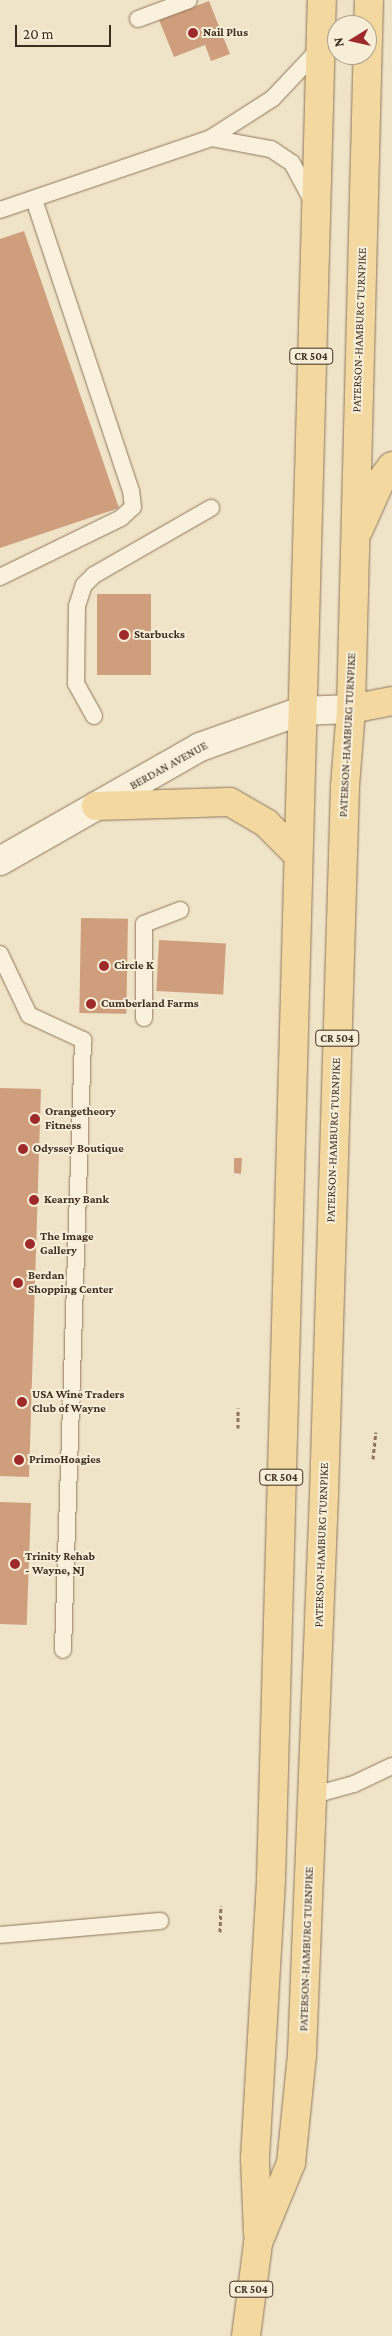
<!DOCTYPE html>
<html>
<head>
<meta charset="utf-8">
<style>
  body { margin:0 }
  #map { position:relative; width:392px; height:2336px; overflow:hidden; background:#f0e4c8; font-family:"Crimson Pro",serif }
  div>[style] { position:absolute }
  .building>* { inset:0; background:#cf9f7d; transform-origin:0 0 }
  .path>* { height:3px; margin-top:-1.5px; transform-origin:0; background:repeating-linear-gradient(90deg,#8d765c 0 4px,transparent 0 6.5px) }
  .roads { filter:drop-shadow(0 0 1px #8d765c) drop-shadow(0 0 1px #8d765c) }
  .service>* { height:16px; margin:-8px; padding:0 8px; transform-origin:8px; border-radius:8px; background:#faf1dc }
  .secondary>* { height:28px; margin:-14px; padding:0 14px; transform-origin:14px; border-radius:14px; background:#faf1dc }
  .primary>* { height:28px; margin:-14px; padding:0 14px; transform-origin:14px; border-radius:14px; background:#f3d9a0 }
  .dots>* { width:14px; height:14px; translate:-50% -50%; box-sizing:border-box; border:2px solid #f7eed8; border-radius:50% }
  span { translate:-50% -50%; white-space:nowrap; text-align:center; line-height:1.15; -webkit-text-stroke:4px #f7eed8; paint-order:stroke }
  .shield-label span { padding:1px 4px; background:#f7eed8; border:1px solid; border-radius:4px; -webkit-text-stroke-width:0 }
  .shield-label { font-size:11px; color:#3d2e20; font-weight:700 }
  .poi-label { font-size:12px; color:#3d2e20; font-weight:700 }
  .left { translate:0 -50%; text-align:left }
  .street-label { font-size:12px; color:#3d2e20 }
  .north { position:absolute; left:327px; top:15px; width:50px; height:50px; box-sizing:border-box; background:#f7eed8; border:1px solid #ada18e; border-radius:50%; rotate:261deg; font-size:14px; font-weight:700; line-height:20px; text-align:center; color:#3d2e20 }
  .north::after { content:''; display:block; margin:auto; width:18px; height:22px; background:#9e2a2b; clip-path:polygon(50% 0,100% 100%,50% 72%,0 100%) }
  .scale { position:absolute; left:15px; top:25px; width:96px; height:22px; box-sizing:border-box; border:2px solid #3d2e20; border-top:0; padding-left:6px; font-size:15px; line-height:18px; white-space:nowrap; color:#3d2e20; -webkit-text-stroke:4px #f7eed8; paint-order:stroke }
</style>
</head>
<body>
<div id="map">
  <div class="building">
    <div style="clip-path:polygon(209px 1px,230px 54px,211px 61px,205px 45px,174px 57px,159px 20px)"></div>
    <div style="clip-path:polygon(24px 231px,119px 508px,0 548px,0 239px)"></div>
    <div style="left:97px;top:594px;width:54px;height:81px"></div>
    <div style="left:81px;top:918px;width:47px;height:95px;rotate:1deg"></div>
    <div style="left:159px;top:940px;width:67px;height:51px;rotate:3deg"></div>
    <div style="clip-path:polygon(0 1088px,41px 1089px,29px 1477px,0 1476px)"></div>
    <div style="clip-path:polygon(234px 1158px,242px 1158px,241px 1174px,234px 1173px)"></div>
    <div style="left:0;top:1502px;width:31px;height:122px;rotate:2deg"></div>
  </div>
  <div class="path">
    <div style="left:238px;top:1428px;width:20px;rotate:-90deg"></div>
    <div style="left:373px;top:1459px;width:27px;rotate:-84deg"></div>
    <div style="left:220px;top:1932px;width:26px;rotate:-88deg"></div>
  </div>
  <div class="roads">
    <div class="service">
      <div style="left:138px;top:19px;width:54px;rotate:-20.4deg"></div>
      <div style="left:211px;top:138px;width:61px;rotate:10.4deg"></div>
      <div style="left:271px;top:149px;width:25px;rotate:34deg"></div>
      <div style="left:292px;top:163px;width:47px;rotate:61.8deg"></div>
      <div style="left:0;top:210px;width:223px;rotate:-18.8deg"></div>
      <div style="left:211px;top:138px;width:74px;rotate:-32.8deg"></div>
      <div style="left:273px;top:98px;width:70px;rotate:-46.7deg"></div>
      <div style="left:0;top:577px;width:135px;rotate:-26deg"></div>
      <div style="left:121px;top:518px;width:16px;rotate:-43deg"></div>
      <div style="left:133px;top:507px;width:16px;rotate:-97deg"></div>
      <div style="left:131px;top:491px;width:308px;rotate:-108.4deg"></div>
      <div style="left:94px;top:716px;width:37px;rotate:-119deg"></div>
      <div style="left:76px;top:684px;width:78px;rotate:-89.3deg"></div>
      <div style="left:77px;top:606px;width:22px;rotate:-72deg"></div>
      <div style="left:84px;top:585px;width:14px;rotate:-45deg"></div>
      <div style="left:94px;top:575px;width:135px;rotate:-29.8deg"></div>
      <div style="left:0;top:954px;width:68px;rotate:64.6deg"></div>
      <div style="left:29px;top:1015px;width:60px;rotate:24.8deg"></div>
      <div style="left:83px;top:1040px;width:610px;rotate:91.88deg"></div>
      <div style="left:144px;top:1018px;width:94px;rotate:-90deg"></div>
      <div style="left:144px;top:924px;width:39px;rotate:-21deg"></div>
      <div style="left:314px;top:1795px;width:41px;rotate:-15.4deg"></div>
      <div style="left:354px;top:1784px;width:42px;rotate:-25.3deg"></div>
      <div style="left:0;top:1935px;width:161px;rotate:-5deg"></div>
    </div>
    <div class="secondary">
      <div style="left:0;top:861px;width:230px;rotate:-29.7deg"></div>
      <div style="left:200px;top:747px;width:107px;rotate:-19.6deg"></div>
      <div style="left:301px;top:711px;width:50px;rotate:-2.3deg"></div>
    </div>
    <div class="primary">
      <div style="left:359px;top:529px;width:51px;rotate:-65.9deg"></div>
      <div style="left:380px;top:482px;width:20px;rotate:-53deg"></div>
      <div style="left:351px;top:709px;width:42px;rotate:-11deg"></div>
      <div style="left:96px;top:806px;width:134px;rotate:-1.7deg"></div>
      <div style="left:230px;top:802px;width:42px;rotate:30.3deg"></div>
      <div style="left:266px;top:823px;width:45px;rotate:45deg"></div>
      <div style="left:258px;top:2234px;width:76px;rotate:-92.3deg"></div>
      <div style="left:255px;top:2158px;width:279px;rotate:-86.7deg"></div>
      <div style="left:271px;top:1879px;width:1880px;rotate:-88.45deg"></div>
      <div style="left:246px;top:2336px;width:94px;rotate:-82.6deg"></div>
      <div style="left:258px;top:2243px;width:87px;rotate:-67.6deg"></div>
      <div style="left:291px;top:2163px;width:110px;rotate:-84.2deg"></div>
      <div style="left:302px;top:2054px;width:559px;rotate:-87.75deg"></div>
      <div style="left:324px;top:1495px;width:709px;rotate:-88.3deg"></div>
      <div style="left:345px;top:786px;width:77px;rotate:-85.5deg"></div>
      <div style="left:351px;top:709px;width:709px;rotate:-88.55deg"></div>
    </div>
  </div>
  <div class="dots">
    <div style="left:193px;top:33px;background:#9e2a2b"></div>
    <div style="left:124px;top:635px;background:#9e2a2b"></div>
    <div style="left:104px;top:966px;background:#9e2a2b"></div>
    <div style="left:91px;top:1004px;background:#9e2a2b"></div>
    <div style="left:35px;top:1119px;background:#9e2a2b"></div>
    <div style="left:23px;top:1149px;background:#9e2a2b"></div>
    <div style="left:34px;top:1200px;background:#9e2a2b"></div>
    <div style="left:30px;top:1244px;background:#9e2a2b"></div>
    <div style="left:18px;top:1283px;background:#9e2a2b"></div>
    <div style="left:22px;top:1402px;background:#9e2a2b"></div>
    <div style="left:19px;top:1460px;background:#9e2a2b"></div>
    <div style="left:15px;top:1564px;background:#9e2a2b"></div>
  </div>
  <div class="shield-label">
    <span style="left:311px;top:356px">CR 504</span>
    <span style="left:337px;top:1038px">CR 504</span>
    <span style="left:281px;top:1477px">CR 504</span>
    <span style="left:251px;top:2289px">CR 504</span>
  </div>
  <div class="poi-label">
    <span class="left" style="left:203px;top:33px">Nail Plus</span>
    <span class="left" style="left:134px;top:635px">Starbucks</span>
    <span class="left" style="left:114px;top:966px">Circle K</span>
    <span class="left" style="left:101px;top:1004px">Cumberland Farms</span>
    <span class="left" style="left:45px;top:1119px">Orangetheory<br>Fitness</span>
    <span class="left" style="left:33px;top:1149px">Odyssey Boutique</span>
    <span class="left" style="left:44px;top:1200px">Kearny Bank</span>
    <span class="left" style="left:40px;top:1244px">The Image<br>Gallery</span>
    <span class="left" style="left:28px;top:1283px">Berdan<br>Shopping Center</span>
    <span class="left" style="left:32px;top:1402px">USA Wine Traders<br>Club of Wayne</span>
    <span class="left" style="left:29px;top:1460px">PrimoHoagies</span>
    <span class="left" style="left:25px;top:1564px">Trinity Rehab<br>- Wayne, NJ</span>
  </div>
  <div class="street-label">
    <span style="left:360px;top:330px;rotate:-88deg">PATERSON-HAMBURG TURNPIKE</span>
    <span style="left:348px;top:735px;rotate:-87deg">PATERSON-HAMBURG TURNPIKE</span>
    <span style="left:169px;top:766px;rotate:-29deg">BERDAN AVENUE</span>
    <span style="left:334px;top:1140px;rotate:-88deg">PATERSON-HAMBURG TURNPIKE</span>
    <span style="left:322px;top:1545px;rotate:-88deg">PATERSON-HAMBURG TURNPIKE</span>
    <span style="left:307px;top:1949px;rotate:-88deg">PATERSON-HAMBURG TURNPIKE</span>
  </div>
  <div class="north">N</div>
  <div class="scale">20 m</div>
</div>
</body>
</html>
